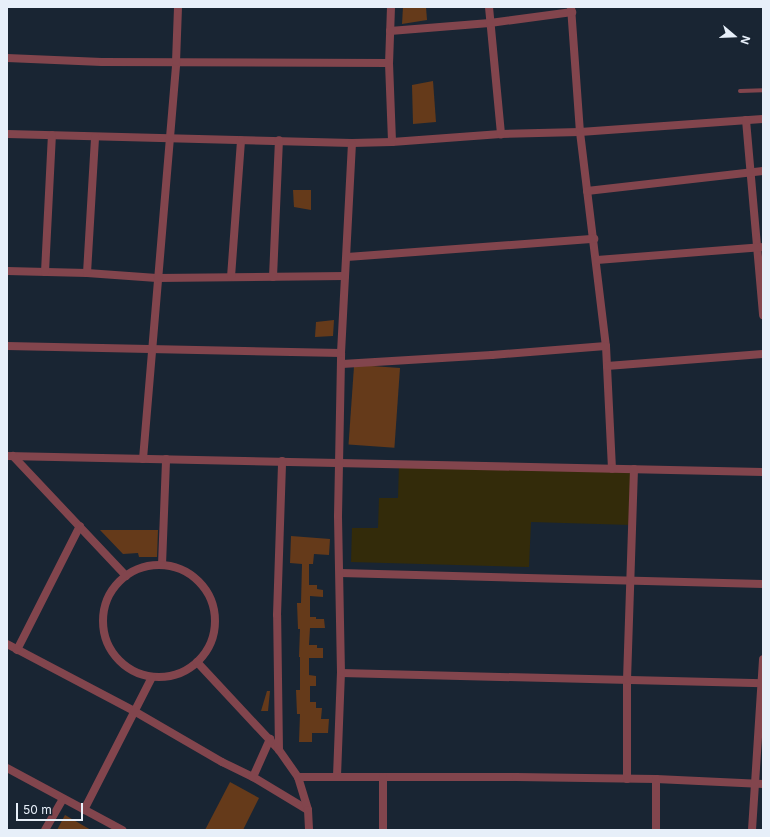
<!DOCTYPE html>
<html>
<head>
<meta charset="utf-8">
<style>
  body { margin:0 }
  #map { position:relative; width:770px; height:837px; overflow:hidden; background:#192533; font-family:Inter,sans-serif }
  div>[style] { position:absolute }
  .sand>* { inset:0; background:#332b0a }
  .building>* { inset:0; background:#653a1a; transform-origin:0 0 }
  .lane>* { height:4px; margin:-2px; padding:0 2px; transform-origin:2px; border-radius:2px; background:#82454d }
  .street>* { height:8px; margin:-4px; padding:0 4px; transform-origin:4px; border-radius:4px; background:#82454d }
  .street>.ring { margin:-4px; padding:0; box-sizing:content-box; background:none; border:8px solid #82454d; border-radius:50% }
  span { translate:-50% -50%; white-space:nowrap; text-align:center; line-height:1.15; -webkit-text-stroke:4px #192533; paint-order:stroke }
  .frame { position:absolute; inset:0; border:8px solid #e7eff9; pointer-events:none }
  .north { position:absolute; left:714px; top:16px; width:40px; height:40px; -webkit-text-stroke:3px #192533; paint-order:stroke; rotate:109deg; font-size:11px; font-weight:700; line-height:16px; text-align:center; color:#e7eff9 }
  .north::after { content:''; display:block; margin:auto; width:14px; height:18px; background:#e7eff9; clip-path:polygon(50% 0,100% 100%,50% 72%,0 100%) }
  .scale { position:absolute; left:16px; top:803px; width:67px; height:18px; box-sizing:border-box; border:2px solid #e7eff9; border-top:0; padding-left:5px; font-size:12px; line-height:14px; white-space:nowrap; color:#e7eff9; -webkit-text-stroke:3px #192533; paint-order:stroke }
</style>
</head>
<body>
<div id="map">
  <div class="sand">
    <div style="clip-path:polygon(399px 464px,633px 470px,631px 525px,531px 522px,529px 567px,351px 562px,352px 528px,378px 528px,379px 498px,398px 498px)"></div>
  </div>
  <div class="building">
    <div style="clip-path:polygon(403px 7px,426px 7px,427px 20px,402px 24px)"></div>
    <div style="clip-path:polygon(433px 81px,436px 122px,413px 124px,412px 85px)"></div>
    <div style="clip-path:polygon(293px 190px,311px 190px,311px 210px,294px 207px)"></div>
    <div style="clip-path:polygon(334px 320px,333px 336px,315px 337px,316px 322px)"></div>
    <div style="left:400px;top:368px;width:80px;height:46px;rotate:94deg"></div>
    <div style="clip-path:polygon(100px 530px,158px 530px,157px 557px,139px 557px,138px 553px,123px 554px)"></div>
    <div style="clip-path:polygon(291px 536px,330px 539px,329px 555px,314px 554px,313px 564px,309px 564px,309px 585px,317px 585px,317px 589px,323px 590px,323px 597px,310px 596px,310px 617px,316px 617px,316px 619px,324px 619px,325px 628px,310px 628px,309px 645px,317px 645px,317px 648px,323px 648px,323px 658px,309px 658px,309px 675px,316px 676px,316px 686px,310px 686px,310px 702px,316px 702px,316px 708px,322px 708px,321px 719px,329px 719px,328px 733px,312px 733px,312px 742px,299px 742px,300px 714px,297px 714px,296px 690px,300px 690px,300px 657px,299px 657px,300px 629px,298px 629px,297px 603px,301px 603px,302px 564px,290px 563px)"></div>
    <div style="clip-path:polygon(267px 691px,270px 691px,268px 711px,261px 711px)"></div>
    <div style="clip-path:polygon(230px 782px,259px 798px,243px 830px,205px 830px)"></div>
    <div style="clip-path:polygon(65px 815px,91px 830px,57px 830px)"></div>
  </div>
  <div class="lane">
    <div style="left:740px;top:91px;width:23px;rotate:-2deg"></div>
  </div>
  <div class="street">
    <div style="left:391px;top:7px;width:56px;rotate:92deg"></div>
    <div style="left:389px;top:63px;width:79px;rotate:87.8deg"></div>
    <div style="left:392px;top:142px;width:109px;rotate:-4.2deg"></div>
    <div style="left:501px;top:134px;width:79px;rotate:-1.5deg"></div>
    <div style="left:580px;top:132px;width:183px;rotate:-4.1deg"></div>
    <div style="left:489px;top:7px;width:128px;rotate:84.6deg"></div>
    <div style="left:571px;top:7px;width:125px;rotate:85.9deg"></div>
    <div style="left:580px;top:132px;width:216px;rotate:83.1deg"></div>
    <div style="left:606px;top:346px;width:123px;rotate:87.2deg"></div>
    <div style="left:390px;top:31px;width:100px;rotate:-4.6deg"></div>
    <div style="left:490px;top:23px;width:83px;rotate:-7.6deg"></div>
    <div style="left:7px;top:58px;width:95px;rotate:2.4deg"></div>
    <div style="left:102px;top:62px;width:287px;rotate:0.2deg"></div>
    <div style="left:746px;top:120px;width:196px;rotate:85deg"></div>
    <div style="left:7px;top:134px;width:345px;rotate:1.5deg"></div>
    <div style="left:352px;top:143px;width:40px;rotate:-1.4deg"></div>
    <div style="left:587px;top:191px;width:177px;rotate:-6.5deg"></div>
    <div style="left:347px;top:257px;width:248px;rotate:-4.2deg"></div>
    <div style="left:597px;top:260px;width:167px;rotate:-4.5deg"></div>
    <div style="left:7px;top:271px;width:80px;rotate:1.4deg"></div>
    <div style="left:87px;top:273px;width:70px;rotate:4.1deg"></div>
    <div style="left:157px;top:278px;width:188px;rotate:-0.6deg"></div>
    <div style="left:45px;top:272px;width:137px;rotate:-87.1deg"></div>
    <div style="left:87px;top:273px;width:136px;rotate:-86.6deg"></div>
    <div style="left:231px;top:277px;width:137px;rotate:-85.8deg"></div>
    <div style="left:273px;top:277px;width:137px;rotate:-87.5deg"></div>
    <div style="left:7px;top:346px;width:334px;rotate:1.2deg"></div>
    <div style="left:342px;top:364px;width:150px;rotate:-3.4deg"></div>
    <div style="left:492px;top:355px;width:114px;rotate:-4.5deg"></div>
    <div style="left:607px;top:366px;width:156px;rotate:-4.4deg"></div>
    <div style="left:7px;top:456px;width:756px;rotate:1.21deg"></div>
    <div style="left:13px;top:456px;width:165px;rotate:46.7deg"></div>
    <div style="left:143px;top:459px;width:398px;rotate:-85.2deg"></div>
    <div style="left:176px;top:62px;width:55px;rotate:-87.9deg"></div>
    <div style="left:162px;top:565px;width:106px;rotate:-87.8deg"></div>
    <div class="ring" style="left:103px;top:565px;width:104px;height:104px"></div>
    <div style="left:340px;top:573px;width:423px;rotate:1.5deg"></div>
    <div style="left:7px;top:644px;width:144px;rotate:27.8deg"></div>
    <div style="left:134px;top:711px;width:102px;rotate:30.1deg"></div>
    <div style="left:222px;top:762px;width:34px;rotate:26deg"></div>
    <div style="left:253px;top:777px;width:64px;rotate:31deg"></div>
    <div style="left:17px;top:650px;width:139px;rotate:-63.1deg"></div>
    <div style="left:197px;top:662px;width:120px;rotate:47deg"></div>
    <div style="left:279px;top:750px;width:33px;rotate:55deg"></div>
    <div style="left:298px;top:777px;width:34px;rotate:73deg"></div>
    <div style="left:308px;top:810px;width:20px;rotate:87deg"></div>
    <div style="left:341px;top:673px;width:422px;rotate:1.4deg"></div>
    <div style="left:279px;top:750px;width:135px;rotate:-90.8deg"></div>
    <div style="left:277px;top:615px;width:154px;rotate:-88.1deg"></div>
    <div style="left:7px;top:768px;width:131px;rotate:28.3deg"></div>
    <div style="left:337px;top:776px;width:103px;rotate:-87.8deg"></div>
    <div style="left:341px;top:673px;width:157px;rotate:-91.1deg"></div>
    <div style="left:338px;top:516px;width:163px;rotate:-88.9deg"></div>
    <div style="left:341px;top:353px;width:210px;rotate:-87deg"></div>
    <div style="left:253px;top:777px;width:42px;rotate:-65.9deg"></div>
    <div style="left:298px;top:777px;width:218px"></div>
    <div style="left:516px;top:777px;width:140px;rotate:0.8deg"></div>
    <div style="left:656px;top:779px;width:107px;rotate:2.7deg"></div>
    <div style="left:383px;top:777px;width:53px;rotate:90deg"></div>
    <div style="left:627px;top:779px;width:99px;rotate:-90deg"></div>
    <div style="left:627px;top:680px;width:211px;rotate:-88.1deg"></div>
    <div style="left:656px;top:779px;width:51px;rotate:90deg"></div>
    <div style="left:84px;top:810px;width:149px;rotate:-62.9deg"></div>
    <div style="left:45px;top:830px;width:36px;rotate:-60deg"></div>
    <div style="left:752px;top:830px;width:171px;rotate:-86.3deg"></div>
  </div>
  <div class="frame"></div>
  <div class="north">N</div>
  <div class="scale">50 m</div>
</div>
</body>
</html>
